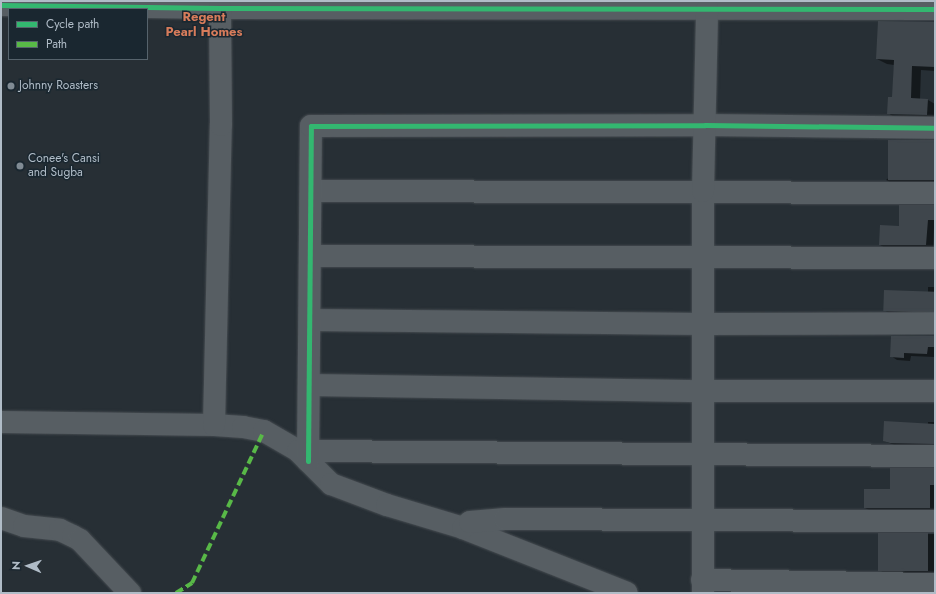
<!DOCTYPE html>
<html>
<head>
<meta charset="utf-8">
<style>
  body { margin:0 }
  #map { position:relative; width:936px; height:594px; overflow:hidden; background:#272f35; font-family:Jost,sans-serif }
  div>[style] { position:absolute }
  .shadow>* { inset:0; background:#0007 }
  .building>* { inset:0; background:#3f464c; transform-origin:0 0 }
  .roads { filter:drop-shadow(0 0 1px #454b50) drop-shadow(0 0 1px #454b50) }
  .minor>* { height:22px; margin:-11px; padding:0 11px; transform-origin:11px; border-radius:11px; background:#575e63 }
  .quiet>* { height:4px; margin-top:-2px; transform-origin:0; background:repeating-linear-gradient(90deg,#58b947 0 8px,transparent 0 12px) }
  .cycleway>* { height:5px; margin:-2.5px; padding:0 2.5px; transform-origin:2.5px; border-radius:2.5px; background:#33b770 }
  .dots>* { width:11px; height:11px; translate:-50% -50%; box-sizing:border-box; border:2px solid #1a2730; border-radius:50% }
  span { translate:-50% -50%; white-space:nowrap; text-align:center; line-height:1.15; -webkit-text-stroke:3px #1a2730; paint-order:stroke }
  .poi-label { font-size:12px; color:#b0bcc7 }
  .left { translate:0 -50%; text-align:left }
  .neighbourhood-label { font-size:13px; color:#d77c5b; font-weight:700 }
  .frame { position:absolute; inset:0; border:2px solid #b0bcc7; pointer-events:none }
  .legend { position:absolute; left:8px; top:8px; width:140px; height:52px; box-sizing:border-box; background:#1a2730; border:1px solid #56636c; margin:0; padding:5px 7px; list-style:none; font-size:12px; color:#b0bcc7 }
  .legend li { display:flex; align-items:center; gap:8px; height:20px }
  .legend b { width:20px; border:1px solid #56636c }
  .north { position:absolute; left:8px; top:546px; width:40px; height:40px; -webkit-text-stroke:3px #1a2730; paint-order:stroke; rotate:272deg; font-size:11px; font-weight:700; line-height:16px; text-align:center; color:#b0bcc7 }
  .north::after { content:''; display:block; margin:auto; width:14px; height:18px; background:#b0bcc7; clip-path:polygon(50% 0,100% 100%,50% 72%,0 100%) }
</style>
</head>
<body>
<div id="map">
  <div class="shadow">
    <div style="clip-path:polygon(935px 23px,935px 71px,921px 70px,920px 99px,928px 100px,935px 104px,935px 120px,897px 119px,888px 113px,893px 98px,894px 65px,887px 64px,877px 59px)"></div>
    <div style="clip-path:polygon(935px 141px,935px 184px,893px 184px,886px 180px)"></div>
    <div style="clip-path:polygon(935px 206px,933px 249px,887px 249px,880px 245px,900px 227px)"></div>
    <div style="clip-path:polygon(928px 287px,935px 287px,935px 314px,890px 314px,884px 310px,928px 293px)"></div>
    <div style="clip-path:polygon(935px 336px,934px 357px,911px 356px,910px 361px,897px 360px,891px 356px)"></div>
    <div style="clip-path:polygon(928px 422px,935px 422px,935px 447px,897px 446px,884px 441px,928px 424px)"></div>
    <div style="clip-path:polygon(935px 469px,935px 512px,871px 511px,865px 508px,891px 490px)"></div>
    <div style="clip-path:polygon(879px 534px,935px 534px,935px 575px,886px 574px,879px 570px)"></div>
  </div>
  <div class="building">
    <div style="clip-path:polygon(878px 21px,935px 22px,935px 67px,912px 66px,911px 98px,928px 99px,927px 115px,887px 114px,888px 97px,892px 97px,894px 60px,876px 59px)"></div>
    <div style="left:888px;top:140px;width:47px;height:40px"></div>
    <div style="clip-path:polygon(899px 205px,935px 205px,935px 220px,928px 220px,926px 245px,879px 245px,880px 225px,899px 226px)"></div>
    <div style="left:884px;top:290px;width:51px;height:21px;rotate:2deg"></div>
    <div style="clip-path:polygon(891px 336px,935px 336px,935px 347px,928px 347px,927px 354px,904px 353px,904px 358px,890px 357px)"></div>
    <div style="clip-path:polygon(884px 421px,935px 424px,935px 444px,890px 443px,883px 441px)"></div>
    <div style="clip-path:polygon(890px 468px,935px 468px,935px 485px,930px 485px,930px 508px,864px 508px,864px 489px,890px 489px)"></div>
    <div style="left:878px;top:533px;width:50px;height:38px"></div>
  </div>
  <div class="roads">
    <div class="minor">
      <div style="left:1px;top:5px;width:219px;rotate:0.8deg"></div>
      <div style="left:220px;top:8px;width:715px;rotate:0.08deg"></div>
      <div style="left:311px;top:191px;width:624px;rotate:0.18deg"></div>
      <div style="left:311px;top:256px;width:624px;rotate:0.18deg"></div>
      <div style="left:310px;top:320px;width:393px;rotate:0.6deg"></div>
      <div style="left:703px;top:324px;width:232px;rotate:-0.2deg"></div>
      <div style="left:310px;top:385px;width:393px;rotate:0.9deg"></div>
      <div style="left:703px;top:391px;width:232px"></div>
      <div style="left:1px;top:422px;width:213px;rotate:0.8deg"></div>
      <div style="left:214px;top:425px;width:29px;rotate:4deg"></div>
      <div style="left:243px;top:427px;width:21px;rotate:11deg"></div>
      <div style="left:264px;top:431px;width:39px;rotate:30deg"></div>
      <div style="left:298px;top:451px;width:47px;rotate:45deg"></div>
      <div style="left:331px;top:484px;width:60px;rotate:20.6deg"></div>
      <div style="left:387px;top:505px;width:79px;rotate:16.8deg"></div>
      <div style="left:463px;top:528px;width:176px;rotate:21.6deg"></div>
      <div style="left:214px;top:425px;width:300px;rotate:-88.7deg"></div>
      <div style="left:221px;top:125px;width:117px;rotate:-90.5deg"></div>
      <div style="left:309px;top:451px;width:626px;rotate:0.46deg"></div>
      <div style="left:308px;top:461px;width:335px;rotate:-89.5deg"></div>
      <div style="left:311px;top:126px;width:394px;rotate:-0.1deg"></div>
      <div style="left:705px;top:125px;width:230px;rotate:0.7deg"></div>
      <div style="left:1px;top:518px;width:24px;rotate:19deg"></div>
      <div style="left:24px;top:526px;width:36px;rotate:6deg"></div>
      <div style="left:60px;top:530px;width:14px;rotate:25deg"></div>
      <div style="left:73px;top:536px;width:8px;rotate:30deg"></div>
      <div style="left:80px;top:540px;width:73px;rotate:46.7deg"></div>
      <div style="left:463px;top:528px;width:9px;rotate:-41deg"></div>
      <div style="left:470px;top:522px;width:35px;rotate:-5deg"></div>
      <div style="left:505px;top:519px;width:430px;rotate:0.3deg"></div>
      <div style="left:702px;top:580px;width:233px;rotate:1deg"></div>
      <div style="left:703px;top:593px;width:402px;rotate:-90deg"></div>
      <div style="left:703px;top:191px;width:182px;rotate:-88.7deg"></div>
    </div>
  </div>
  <div class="quiet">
    <div style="left:176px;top:593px;width:19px;rotate:-32deg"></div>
    <div style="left:192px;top:583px;width:168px;rotate:-64.7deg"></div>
  </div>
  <div class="cycleway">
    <div style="left:1px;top:5px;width:219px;rotate:0.8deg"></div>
    <div style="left:220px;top:8px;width:715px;rotate:0.08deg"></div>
    <div style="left:308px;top:461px;width:335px;rotate:-89.5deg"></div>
    <div style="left:311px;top:126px;width:394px;rotate:-0.1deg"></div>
    <div style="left:705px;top:125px;width:230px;rotate:0.7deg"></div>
  </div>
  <div class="dots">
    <div style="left:11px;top:86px;background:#808b94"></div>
    <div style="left:20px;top:166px;background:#808b94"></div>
  </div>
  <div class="poi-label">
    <span class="left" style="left:19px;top:86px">Johnny Roasters</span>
    <span class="left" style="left:28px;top:166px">Conee's Cansi<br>and Sugba</span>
  </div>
  <div class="neighbourhood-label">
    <span style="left:204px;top:25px">Regent<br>Pearl Homes</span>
  </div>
  <div class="frame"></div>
  <ul class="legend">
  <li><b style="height:5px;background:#33b770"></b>Cycle path</li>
  <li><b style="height:5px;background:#58b947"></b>Path</li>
  </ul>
  <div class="north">N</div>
</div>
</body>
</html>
